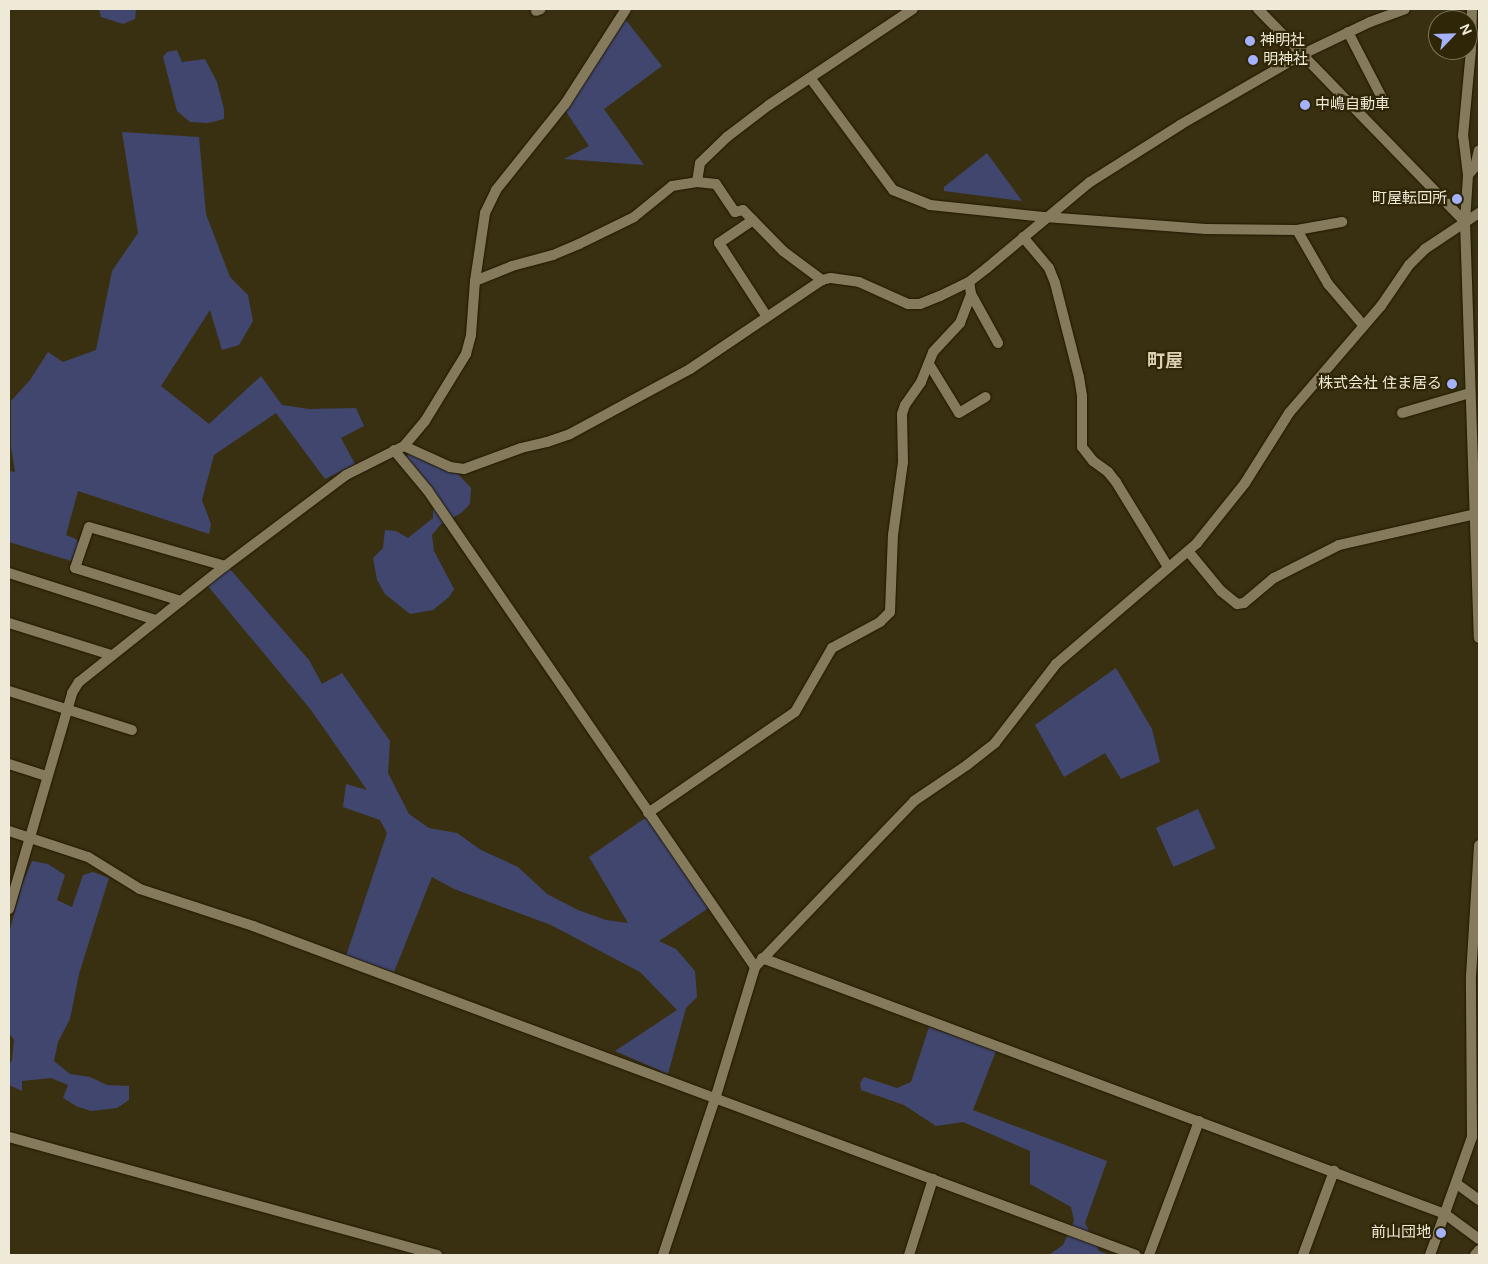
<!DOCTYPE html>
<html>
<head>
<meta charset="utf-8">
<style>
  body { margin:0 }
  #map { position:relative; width:1488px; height:1264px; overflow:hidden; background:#393012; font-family:"DM Sans","Noto Sans JP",sans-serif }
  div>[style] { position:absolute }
  .green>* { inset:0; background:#40466d; transform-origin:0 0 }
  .roads { filter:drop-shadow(0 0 1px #201700) drop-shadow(0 0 1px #201700) }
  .minor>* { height:10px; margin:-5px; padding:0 5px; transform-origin:5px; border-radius:5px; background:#857b5c }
  .dots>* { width:14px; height:14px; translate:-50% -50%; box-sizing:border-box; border:2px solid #2f2607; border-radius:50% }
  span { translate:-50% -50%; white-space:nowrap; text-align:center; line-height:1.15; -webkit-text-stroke:4.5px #2f2607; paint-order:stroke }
  .poi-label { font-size:15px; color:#efead8 }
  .left { translate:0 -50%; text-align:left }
  .right { translate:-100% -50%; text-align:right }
  .quarter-label { font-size:18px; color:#dbd1ae; font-weight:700 }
  .frame { position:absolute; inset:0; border:10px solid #efead8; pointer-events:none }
  .north { position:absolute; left:1428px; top:10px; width:50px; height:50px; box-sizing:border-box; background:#2f2607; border:1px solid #7c745b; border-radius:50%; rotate:66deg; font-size:14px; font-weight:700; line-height:20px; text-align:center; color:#efead8 }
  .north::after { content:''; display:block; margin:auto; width:18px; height:22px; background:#a4b2fc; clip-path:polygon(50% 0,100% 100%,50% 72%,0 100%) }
</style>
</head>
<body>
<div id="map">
  <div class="green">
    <div style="clip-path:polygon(99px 9px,136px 9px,136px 10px,135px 19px,123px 24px,101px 17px)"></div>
    <div style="clip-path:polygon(625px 19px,662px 66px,604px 109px,644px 165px,564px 159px,589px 146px,565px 110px)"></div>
    <div style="clip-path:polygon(177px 50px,182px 62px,205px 59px,217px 82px,224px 109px,224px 119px,208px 123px,190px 122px,177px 111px,163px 57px,167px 52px)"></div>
    <div style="clip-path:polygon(122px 132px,199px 137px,206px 214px,230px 277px,248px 295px,253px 321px,239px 345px,222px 350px,210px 310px,161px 386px,209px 424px,261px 376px,282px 405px,309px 409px,356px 408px,364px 426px,341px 438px,355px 464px,325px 479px,276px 413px,214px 455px,202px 500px,211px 524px,209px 534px,78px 491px,66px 535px,76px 539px,79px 544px,71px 561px,9px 542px,9px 471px,15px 472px,11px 446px,11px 401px,30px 380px,48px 352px,63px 362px,96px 350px,112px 271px,138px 233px)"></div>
    <div style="clip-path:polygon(987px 153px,1022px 201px,944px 191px,944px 187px)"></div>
    <div style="clip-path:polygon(409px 453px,457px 473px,471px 488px,470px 504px,461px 513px,441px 524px,432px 535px,434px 551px,454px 589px,449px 597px,433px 610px,410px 614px,385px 594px,377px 580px,373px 558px,383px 548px,385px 530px,396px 531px,408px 538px,433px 518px,433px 510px,439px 499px,406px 458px)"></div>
    <div style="clip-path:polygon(229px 568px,309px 660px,322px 684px,342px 673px,390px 741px,388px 773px,409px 814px,429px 828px,457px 833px,481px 850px,518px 867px,547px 894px,578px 910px,606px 920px,628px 923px,589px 857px,648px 816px,710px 907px,659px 941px,676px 949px,695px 971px,697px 997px,686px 1008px,668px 1074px,615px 1051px,677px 1010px,640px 972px,551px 925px,454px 889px,432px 877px,394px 972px,346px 956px,387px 833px,380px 820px,343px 807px,346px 784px,367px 790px,311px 710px,207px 585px)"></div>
    <div style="clip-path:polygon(1116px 668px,1152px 729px,1160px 762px,1121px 779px,1105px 753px,1064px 777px,1035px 725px)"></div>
    <div style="left:1198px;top:809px;width:43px;height:46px;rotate:66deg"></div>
    <div style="clip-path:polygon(32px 861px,48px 864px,65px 875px,57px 900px,72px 907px,83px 875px,93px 872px,109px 878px,79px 974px,70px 1019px,58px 1042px,54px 1061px,70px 1074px,90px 1077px,107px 1085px,129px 1086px,129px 1100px,117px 1108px,91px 1111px,76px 1106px,63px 1098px,68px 1085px,51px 1078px,22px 1081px,22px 1091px,9px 1085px,9px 1065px,12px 1060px,14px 1040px,9px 1033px,9px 933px,22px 885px)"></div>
    <div style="clip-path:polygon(929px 1027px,996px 1051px,973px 1110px,1107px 1161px,1085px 1223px,1099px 1251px,1109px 1255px,1049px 1255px,1063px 1245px,1074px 1221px,1071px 1207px,1030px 1184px,1030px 1151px,963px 1122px,936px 1126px,904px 1105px,861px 1090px,860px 1083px,864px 1077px,897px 1088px,911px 1082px)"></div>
  </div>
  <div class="roads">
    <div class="minor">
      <div style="left:1258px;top:9px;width:297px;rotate:45.8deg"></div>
      <div style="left:1465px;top:222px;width:416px;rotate:88.1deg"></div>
      <div style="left:536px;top:11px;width:5px;rotate:-22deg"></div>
      <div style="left:1348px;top:32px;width:74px;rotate:62.7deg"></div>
      <div style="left:811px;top:79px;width:138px;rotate:53.5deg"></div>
      <div style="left:893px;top:190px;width:40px;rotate:22deg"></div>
      <div style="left:930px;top:205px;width:116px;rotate:6deg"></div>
      <div style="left:1045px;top:217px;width:161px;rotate:4.3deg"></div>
      <div style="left:1206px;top:229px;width:91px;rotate:0.6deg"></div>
      <div style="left:1297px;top:230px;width:46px;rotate:-10.1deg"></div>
      <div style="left:1468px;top:175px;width:11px;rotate:-49deg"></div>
      <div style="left:1475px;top:167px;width:17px;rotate:-77deg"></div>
      <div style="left:697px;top:182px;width:19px;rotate:6deg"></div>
      <div style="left:716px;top:184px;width:34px;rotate:56deg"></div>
      <div style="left:735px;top:212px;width:8px;rotate:-14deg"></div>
      <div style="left:743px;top:210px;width:57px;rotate:45.7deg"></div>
      <div style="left:783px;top:251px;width:49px;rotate:36.6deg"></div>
      <div style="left:753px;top:220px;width:41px;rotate:145.9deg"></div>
      <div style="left:719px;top:243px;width:88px;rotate:57deg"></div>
      <div style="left:1465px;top:222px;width:47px;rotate:-86.3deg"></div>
      <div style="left:1468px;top:175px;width:39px;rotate:-97deg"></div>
      <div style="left:1463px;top:136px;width:86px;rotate:-84.7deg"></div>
      <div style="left:1471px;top:50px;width:41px;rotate:-88.6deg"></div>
      <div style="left:1297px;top:230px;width:62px;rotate:60.1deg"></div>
      <div style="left:1328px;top:284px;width:55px;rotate:49.4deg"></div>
      <div style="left:1023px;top:237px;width:40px;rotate:50deg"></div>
      <div style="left:1049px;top:268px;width:16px;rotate:68deg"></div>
      <div style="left:1055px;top:283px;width:97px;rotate:75.7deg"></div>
      <div style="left:1079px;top:377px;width:19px;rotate:81deg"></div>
      <div style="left:1082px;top:396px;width:51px;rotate:90deg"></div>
      <div style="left:1082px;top:447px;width:18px;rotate:52deg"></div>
      <div style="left:1093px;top:461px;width:19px;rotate:36deg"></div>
      <div style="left:1108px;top:472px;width:13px;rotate:51deg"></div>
      <div style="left:1116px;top:482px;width:100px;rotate:58.5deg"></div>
      <div style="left:475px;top:281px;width:40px;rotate:-22deg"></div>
      <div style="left:512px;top:266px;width:42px;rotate:-15deg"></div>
      <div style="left:553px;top:255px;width:28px;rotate:-23deg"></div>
      <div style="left:579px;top:244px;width:61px;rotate:-26.1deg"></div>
      <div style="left:634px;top:217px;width:49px;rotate:-39.2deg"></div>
      <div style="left:672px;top:186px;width:25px;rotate:-9deg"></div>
      <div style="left:697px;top:182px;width:19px;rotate:-81deg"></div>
      <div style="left:700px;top:163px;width:37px;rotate:-44deg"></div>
      <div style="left:727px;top:137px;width:53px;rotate:-37.3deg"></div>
      <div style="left:769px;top:105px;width:173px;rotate:-33.7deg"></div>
      <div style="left:971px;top:294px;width:56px;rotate:61.1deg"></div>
      <div style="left:929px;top:364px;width:57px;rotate:58.5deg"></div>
      <div style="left:959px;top:413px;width:31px;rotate:-31deg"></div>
      <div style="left:1402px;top:413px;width:71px;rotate:-16.4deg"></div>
      <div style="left:404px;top:446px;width:51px;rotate:24.5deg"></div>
      <div style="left:450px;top:467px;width:14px;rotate:8deg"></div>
      <div style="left:464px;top:469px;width:61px;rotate:-20.2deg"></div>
      <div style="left:521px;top:448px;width:27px;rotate:-13deg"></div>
      <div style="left:547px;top:442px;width:24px;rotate:-19deg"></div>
      <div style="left:570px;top:434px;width:136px;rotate:-28.4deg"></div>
      <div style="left:690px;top:369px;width:159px;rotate:-34deg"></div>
      <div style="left:822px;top:280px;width:9px;rotate:-13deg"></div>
      <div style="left:831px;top:278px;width:28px;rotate:8deg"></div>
      <div style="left:859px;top:282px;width:54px;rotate:24.2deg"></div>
      <div style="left:908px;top:304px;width:12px"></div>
      <div style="left:920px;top:304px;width:22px;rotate:-22deg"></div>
      <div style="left:940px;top:296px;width:32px;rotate:-26deg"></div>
      <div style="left:969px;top:282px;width:23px;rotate:-38deg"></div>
      <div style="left:987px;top:268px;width:134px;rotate:-39.9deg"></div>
      <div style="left:1090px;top:182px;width:107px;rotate:-32.3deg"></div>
      <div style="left:1180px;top:125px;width:140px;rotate:-30deg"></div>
      <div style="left:1301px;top:55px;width:76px;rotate:-25.6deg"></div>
      <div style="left:1370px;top:22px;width:37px;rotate:-20deg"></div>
      <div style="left:394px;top:450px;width:53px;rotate:50.3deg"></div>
      <div style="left:428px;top:491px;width:577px;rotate:55.51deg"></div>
      <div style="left:1188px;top:551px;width:52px;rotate:50.5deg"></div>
      <div style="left:1221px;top:591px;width:21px;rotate:39deg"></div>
      <div style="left:1237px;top:604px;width:7px;rotate:-8deg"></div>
      <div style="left:1244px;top:603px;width:39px;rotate:-40deg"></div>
      <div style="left:1274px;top:578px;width:73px;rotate:-26.9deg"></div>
      <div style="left:1339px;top:545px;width:139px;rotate:-12.8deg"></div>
      <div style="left:9px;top:573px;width:153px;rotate:17.8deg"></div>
      <div style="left:181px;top:601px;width:111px;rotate:-162.7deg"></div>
      <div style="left:75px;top:568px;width:43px;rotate:-71.1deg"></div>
      <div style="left:89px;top:527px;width:141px;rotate:16deg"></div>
      <div style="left:9px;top:623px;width:107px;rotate:17.4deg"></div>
      <div style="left:9px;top:691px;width:129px;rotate:17.6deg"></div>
      <div style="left:9px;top:764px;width:40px;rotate:18deg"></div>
      <div style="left:648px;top:813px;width:178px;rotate:-34.5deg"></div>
      <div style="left:795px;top:712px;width:74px;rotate:-60deg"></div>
      <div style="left:832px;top:648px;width:55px;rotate:-28.4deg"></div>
      <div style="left:880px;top:622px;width:14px;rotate:-45deg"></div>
      <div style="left:890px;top:612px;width:77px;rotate:-87.8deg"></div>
      <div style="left:893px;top:535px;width:74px;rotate:-82.2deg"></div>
      <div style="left:903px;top:462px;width:48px;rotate:-91.2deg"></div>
      <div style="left:902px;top:414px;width:9px;rotate:-72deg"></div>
      <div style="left:905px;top:405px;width:28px;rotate:-55deg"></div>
      <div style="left:921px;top:382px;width:32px;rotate:-68deg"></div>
      <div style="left:933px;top:352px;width:40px;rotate:-47deg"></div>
      <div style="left:960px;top:323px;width:31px;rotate:-69deg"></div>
      <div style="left:971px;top:294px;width:12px;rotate:-99deg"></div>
      <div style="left:9px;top:831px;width:83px;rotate:18.2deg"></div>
      <div style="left:88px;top:857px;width:61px;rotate:31.6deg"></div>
      <div style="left:140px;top:889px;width:119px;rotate:18.1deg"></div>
      <div style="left:253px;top:926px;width:942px;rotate:20.44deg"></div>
      <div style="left:9px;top:909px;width:225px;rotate:-73.7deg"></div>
      <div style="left:72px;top:693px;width:13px;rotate:-58deg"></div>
      <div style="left:79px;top:682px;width:186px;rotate:-38.5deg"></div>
      <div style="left:225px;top:566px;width:151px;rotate:-36.9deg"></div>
      <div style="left:346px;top:475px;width:65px;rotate:-26.6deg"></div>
      <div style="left:404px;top:446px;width:33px;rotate:-50deg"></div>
      <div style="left:425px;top:421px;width:79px;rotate:-58.5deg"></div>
      <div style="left:466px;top:354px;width:20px;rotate:-75deg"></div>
      <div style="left:471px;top:335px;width:54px;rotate:-85.8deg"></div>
      <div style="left:475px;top:281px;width:69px;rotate:-81.6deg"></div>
      <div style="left:485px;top:213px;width:25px;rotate:-64deg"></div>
      <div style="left:496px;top:190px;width:110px;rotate:-51.3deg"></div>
      <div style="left:565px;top:104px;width:113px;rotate:-57.3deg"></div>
      <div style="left:762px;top:958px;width:729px;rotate:20.55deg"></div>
      <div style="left:1445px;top:1214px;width:42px;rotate:36.3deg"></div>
      <div style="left:9px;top:1137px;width:444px;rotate:15.4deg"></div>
      <div style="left:1457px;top:1184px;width:27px;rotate:36deg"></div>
      <div style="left:663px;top:1255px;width:164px;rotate:-71.6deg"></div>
      <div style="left:715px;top:1099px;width:138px;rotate:-73.1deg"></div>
      <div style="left:755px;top:967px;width:230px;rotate:-46.2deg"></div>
      <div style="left:914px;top:801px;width:64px;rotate:-34.2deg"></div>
      <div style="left:967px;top:765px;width:36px;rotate:-38deg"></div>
      <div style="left:995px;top:743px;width:100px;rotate:-52.3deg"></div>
      <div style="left:1056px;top:664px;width:186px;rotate:-40.6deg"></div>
      <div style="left:1197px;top:543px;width:77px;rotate:-51.3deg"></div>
      <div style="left:1245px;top:483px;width:83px;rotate:-57.8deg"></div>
      <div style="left:1289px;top:413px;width:141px;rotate:-49.3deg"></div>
      <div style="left:1381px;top:306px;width:50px;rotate:-55.7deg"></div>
      <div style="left:1409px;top:265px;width:23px;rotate:-45deg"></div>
      <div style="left:1425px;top:249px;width:65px;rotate:-33.7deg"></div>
      <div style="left:909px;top:1255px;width:80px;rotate:-72.5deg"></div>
      <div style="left:1149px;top:1255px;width:143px;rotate:-69.5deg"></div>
      <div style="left:1303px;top:1255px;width:90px;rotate:-69.7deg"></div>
      <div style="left:1430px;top:1255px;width:125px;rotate:-70.4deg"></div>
      <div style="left:1472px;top:1137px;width:161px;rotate:-90.4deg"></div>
      <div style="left:1471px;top:976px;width:131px;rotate:-86.5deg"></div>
      <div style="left:1475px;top:1255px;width:6px;rotate:-51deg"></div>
    </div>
  </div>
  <div class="dots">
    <div style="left:1250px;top:41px;background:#a4b2fc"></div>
    <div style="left:1253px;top:60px;background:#a4b2fc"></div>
    <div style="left:1305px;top:105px;background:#a4b2fc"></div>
    <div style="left:1457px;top:199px;background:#a4b2fc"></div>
    <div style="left:1452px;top:384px;background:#a4b2fc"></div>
    <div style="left:1441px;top:1233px;background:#a4b2fc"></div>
  </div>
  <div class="poi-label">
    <span class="left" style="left:1260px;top:41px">神明社</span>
    <span class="left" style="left:1263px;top:60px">明神社</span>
    <span class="left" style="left:1315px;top:105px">中嶋自動車</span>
    <span class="right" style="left:1447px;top:199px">町屋転回所</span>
    <span class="right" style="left:1442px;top:384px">株式会社 住ま居る</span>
    <span class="right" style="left:1431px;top:1233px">前山団地</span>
  </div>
  <div class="quarter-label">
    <span style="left:1165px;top:361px">町屋</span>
  </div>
  <div class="frame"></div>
  <div class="north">N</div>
</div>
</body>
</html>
